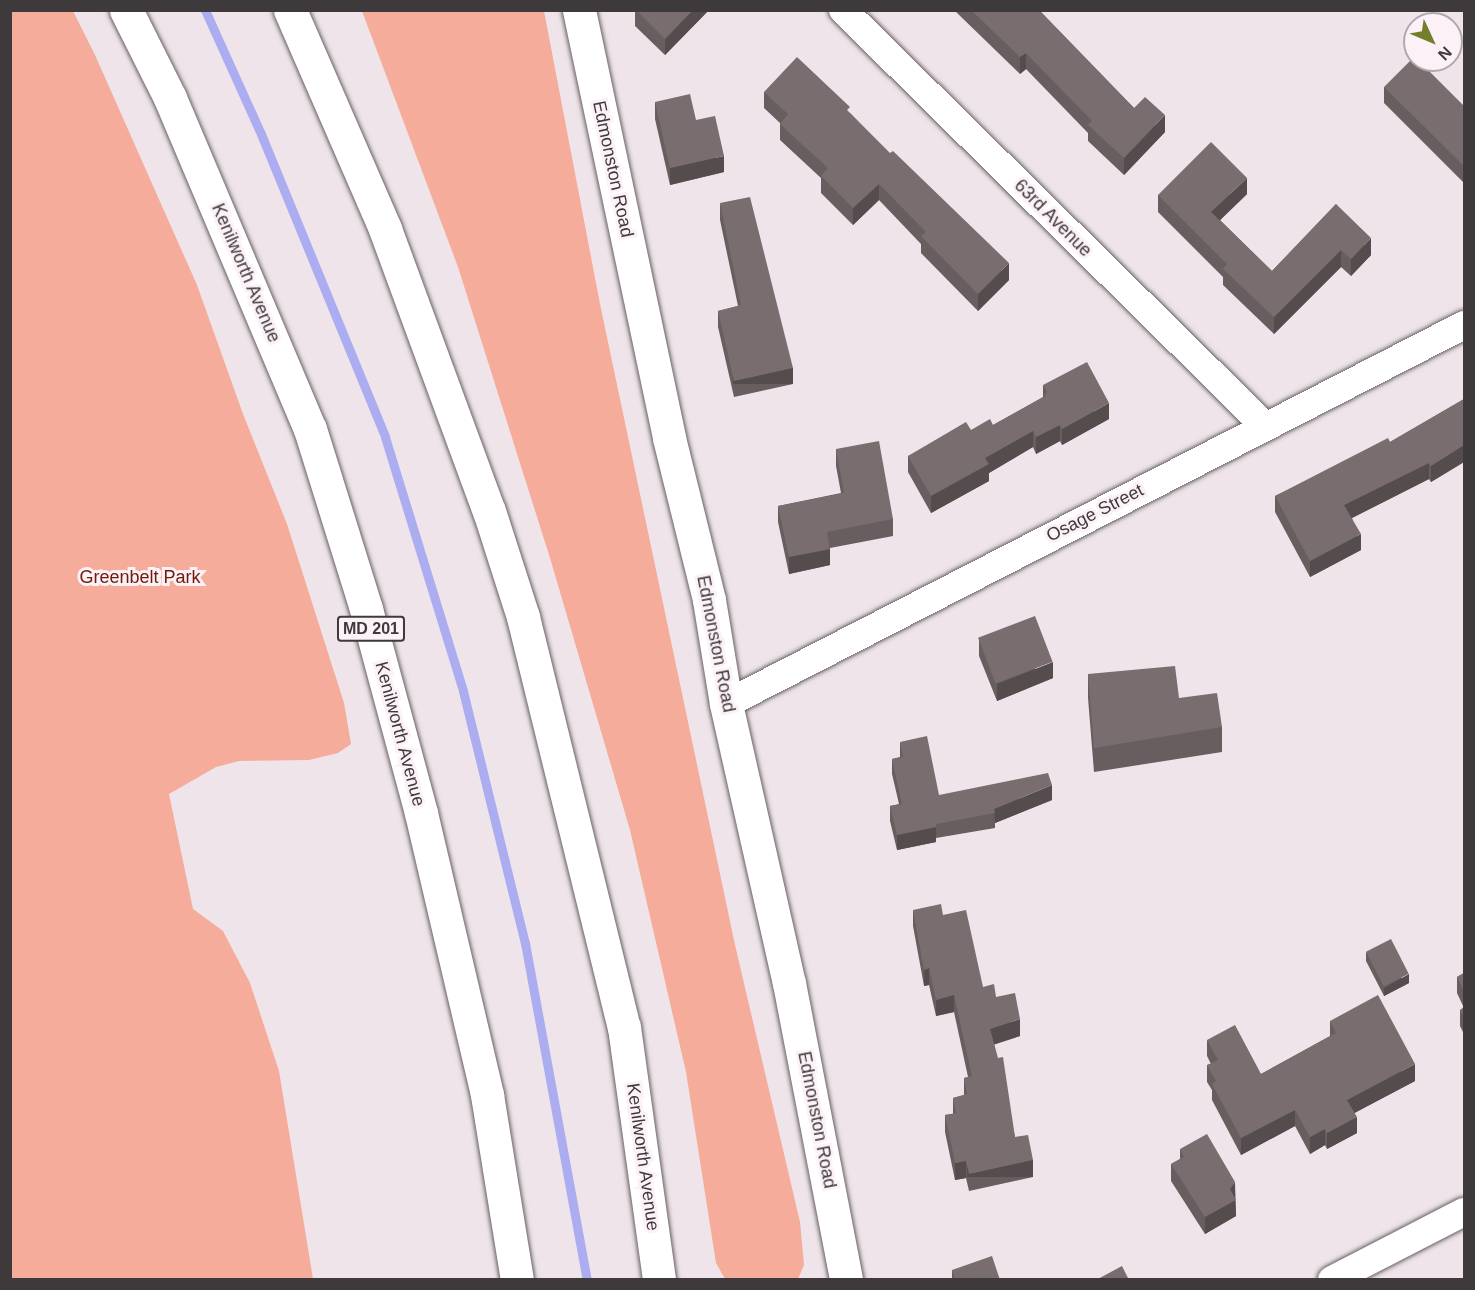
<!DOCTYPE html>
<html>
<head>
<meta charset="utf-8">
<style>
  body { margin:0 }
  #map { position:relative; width:1475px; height:1290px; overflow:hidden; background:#eee4ea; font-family:Helvetica,sans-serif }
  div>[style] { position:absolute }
  .green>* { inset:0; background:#f5ac9a }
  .stream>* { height:9px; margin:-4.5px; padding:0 4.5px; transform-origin:4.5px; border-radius:4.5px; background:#acadf1 }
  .roads { filter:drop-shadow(0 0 2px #686065) drop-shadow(0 0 2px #686065) }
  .street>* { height:28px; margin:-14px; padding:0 14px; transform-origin:14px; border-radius:14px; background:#fff }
  .secondary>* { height:33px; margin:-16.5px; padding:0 16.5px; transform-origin:16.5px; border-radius:16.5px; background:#fff }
  .primary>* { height:33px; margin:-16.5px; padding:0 16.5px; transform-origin:16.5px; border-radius:16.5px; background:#fff }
  .wall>* { inset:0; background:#685e5f }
  .shaded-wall>* { inset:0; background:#554c4e; transform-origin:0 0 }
  .building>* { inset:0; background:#796d6f; transform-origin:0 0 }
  span { translate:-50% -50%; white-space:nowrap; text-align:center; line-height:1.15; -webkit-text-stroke:6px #fbf1f7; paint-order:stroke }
  .shield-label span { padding:2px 4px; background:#fbf1f7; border:2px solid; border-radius:4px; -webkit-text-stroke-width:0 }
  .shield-label { font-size:16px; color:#3e3a3c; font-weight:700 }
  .street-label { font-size:18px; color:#3e3a3c }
  .park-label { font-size:18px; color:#6f1b08 }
  .frame { position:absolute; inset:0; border:12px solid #3e3a3c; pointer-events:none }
  .north { position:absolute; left:1403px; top:12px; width:60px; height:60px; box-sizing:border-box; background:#fbf1f7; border:2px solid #afa8ac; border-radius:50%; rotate:134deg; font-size:16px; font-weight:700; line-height:24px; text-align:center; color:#3e3a3c }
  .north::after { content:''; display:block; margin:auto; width:21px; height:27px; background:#737f2c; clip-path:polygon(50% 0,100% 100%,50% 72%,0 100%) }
</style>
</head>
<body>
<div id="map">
  <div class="green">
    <div style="clip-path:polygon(10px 11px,73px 11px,95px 55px,197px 285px,243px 414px,287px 524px,344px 703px,351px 744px,338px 753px,309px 760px,239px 761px,216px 767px,169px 794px,193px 909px,223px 931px,250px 983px,279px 1071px,313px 1279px,11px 1279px)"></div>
    <div style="clip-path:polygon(362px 11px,544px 11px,600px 304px,735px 945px,800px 1222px,804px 1265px,798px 1279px,725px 1279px,716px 1263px,686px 1072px,630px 830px,550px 558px,458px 267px)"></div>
  </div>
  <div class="stream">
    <div style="left:205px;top:10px;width:136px;rotate:65.7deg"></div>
    <div style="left:261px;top:134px;width:327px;rotate:67.7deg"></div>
    <div style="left:385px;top:437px;width:266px;rotate:72.9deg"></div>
    <div style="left:463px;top:691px;width:260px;rotate:76.2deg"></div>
    <div style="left:525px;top:943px;width:343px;rotate:79.6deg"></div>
  </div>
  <div class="roads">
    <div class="street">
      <div style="left:843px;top:10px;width:591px;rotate:44.59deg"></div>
      <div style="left:726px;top:704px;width:830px;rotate:-27.18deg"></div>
      <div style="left:1332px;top:1280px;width:148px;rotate:-27.3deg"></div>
    </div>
    <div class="secondary">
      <div style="left:579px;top:10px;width:437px;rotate:78.1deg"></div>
      <div style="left:669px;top:438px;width:167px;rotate:76.1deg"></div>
      <div style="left:709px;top:600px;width:105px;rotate:80.7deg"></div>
      <div style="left:726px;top:704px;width:286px;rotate:77.3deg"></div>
      <div style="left:789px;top:983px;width:302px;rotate:79.1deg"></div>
    </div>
    <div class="primary">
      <div style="left:126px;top:10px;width:98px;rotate:63.4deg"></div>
      <div style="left:170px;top:98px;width:359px;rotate:67.1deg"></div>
      <div style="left:310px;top:429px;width:189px;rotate:72.7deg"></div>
      <div style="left:366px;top:609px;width:211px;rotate:74.9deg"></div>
      <div style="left:421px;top:813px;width:290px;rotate:76.8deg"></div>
      <div style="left:487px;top:1095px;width:187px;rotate:80.8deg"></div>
      <div style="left:290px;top:10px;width:239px;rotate:66.5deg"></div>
      <div style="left:385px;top:229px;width:301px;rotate:69.8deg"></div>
      <div style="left:489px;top:511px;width:111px;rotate:72.2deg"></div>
      <div style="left:523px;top:617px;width:422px;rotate:76.2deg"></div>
      <div style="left:624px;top:1027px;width:255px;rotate:82.1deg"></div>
    </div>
  </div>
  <div class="wall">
    <div style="clip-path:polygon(635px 10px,709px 10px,665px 55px,635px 26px)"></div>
    <div style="clip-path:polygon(954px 10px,1039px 10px,1134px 108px,1165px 132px,1124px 175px,1088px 141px,1088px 133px,1026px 69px,1020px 74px)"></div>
    <div style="clip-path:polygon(1384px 87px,1464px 106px,1464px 183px,1384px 103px)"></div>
    <div style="clip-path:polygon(764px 92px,850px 113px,1009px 280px,978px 311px,921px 253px,921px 244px,879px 200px,853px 225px,821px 193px,821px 178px,780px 140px,780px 123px,764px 108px)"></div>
    <div style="clip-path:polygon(655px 102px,696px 120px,724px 172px,670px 185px,655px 119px)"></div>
    <div style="clip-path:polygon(1247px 194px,1220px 220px,1272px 271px,1336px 204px,1371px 255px,1351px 276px,1341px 267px,1274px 334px,1223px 285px,1223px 277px,1158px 212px,1158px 195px)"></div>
    <div style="clip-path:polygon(720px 203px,793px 384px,734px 397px,718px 327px,718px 311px,738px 306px,720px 220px)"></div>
    <div style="clip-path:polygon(1043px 385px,1109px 419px,1062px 445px,1060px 441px,1036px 454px,1033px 447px,989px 473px,989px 481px,931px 513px,908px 472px,908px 456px,971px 430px,993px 425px,1043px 397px)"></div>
    <div style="clip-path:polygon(1464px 399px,1464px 462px,1431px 482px,1429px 479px,1352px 518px,1361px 550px,1310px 577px,1275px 512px,1275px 496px,1390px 442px)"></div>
    <div style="clip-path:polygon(836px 449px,893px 519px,893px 536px,830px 548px,830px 565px,789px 574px,778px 522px,778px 506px,841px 493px,836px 466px)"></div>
    <div style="clip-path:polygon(979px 639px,1053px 678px,997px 701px,979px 656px)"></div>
    <div style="clip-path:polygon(1088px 674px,1179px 698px,1222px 727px,1222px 752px,1094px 772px,1088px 698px)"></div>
    <div style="clip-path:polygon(900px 742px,939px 795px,1052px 800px,995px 823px,995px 828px,936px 838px,936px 842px,897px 850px,890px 821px,890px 806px,899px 804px,892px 774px,892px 759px,900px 757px)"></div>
    <div style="clip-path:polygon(913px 910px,943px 915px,983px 987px,996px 997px,1020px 1036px,994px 1044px,1015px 1137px,1033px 1177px,969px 1191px,966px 1178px,955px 1180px,945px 1132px,945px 1115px,953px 1114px,953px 1098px,964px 1095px,964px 1078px,968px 1077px,954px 1012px,936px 1016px,929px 985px,924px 986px,913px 926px)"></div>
    <div style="clip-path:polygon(1366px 952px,1409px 983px,1384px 996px,1366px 961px)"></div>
    <div style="clip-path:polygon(1464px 973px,1464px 1034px,1460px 1026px,1460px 1010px,1464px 1008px,1457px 993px,1457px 977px)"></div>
    <div style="clip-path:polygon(1330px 1021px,1415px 1081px,1354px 1113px,1357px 1133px,1327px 1149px,1325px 1145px,1310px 1154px,1295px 1126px,1241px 1155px,1212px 1100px,1212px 1090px,1207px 1082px,1207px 1065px,1211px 1064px,1207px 1056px,1207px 1040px,1261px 1074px,1330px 1036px)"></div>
    <div style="clip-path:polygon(1180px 1149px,1235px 1197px,1236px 1216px,1205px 1234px,1171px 1181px,1171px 1164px,1180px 1159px)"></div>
    <div style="clip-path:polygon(952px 1270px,1000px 1280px,952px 1280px)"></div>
  </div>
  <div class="shaded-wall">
    <div style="clip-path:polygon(693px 10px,709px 10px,665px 55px,665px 39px)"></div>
    <div style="clip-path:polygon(1026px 53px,1026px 69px,1020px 74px,1020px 57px)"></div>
    <div style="clip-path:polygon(1165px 115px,1165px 132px,1124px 175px,1124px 158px)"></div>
    <div style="clip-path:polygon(724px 156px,724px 172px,670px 185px,670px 168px)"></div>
    <div style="clip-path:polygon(1247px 178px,1247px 194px,1211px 229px,1211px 212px)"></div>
    <div style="clip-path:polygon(879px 184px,879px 200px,853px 225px,853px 208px)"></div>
    <div style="clip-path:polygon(1371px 238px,1371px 255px,1351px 276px,1351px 259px)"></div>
    <div style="clip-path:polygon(1341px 250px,1341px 267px,1274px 334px,1274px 317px)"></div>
    <div style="clip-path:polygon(1009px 263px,1009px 280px,978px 311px,978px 294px)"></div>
    <div style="left:793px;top:368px;width:16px;height:60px;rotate:90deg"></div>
    <div style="clip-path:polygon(1109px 403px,1109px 419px,1062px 445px,1062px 429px)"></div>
    <div style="clip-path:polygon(1060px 425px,1060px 441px,1036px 454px,1036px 437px)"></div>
    <div style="clip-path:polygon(1033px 431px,1033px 447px,989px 473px,989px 481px,931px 513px,931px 496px,985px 458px)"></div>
    <div style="clip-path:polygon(1464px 445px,1464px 462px,1431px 482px,1431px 466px)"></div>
    <div style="clip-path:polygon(1429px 463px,1429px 479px,1344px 522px,1344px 505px)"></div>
    <div style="clip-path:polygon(1361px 534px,1361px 550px,1310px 577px,1310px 561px)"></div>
    <div style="clip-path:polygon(830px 549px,830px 565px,789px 574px,789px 557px)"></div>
    <div style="clip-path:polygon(1053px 662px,1053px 678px,997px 701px,997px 684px)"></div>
    <div style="clip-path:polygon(1052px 785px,1052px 800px,995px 823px,994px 809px)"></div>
    <div style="clip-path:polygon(936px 827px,936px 842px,897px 850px,897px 835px)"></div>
    <div style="clip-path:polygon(929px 968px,929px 985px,924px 986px,924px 970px)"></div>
    <div style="clip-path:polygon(1409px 974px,1409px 983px,1384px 996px,1384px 988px)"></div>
    <div style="clip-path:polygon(954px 995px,954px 1012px,936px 1016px,936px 1000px)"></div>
    <div style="clip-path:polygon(1020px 1019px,1020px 1036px,990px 1046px,990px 1029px)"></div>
    <div style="clip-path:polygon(1415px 1064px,1415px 1081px,1347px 1117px,1347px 1100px)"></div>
    <div style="clip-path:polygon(1295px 1110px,1295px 1126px,1241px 1155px,1241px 1138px)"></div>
    <div style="clip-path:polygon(1357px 1117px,1357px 1133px,1327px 1149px,1327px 1133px)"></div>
    <div style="clip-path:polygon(1325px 1129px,1325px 1145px,1310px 1154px,1310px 1137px)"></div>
    <div style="left:1033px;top:1160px;width:17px;height:66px;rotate:90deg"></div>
    <div style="clip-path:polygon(966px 1161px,966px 1178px,955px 1180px,955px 1163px)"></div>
    <div style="clip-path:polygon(1235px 1182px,1236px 1216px,1205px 1234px,1205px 1217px)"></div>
  </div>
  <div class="building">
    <div style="clip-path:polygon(636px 10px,693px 10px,665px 39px)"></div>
    <div style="clip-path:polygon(971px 10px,1039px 10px,1134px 108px,1145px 97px,1165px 115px,1124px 158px,1088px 125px,1092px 121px,1026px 53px,1020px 57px)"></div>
    <div style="clip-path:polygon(1415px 56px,1415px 60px,1418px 60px,1464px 106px,1464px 166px,1384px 87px)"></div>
    <div style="clip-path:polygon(797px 57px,850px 107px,847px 110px,890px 153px,893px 151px,1009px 263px,978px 294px,921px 236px,926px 232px,879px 184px,853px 208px,821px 176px,828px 168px,780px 124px,788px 114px,764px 92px)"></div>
    <div style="clip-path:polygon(690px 94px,696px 120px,715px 116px,724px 156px,670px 168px,655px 102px)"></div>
    <div style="clip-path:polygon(1211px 142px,1247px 178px,1211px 212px,1272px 271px,1336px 204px,1371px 238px,1351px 259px,1341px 250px,1274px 317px,1223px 269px,1227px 264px,1158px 195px)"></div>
    <div style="clip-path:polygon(750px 197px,793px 368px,734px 381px,718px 311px,741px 305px,720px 203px)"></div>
    <div style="clip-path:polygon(1087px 362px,1109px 403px,1062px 429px,1060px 425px,1036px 437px,1033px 431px,985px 458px,989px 464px,931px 496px,908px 456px,966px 422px,971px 430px,990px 419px,993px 425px,1044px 397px,1047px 392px,1043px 385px)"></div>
    <div style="clip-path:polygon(1464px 399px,1464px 445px,1431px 466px,1429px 463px,1344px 505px,1361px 534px,1310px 561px,1275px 496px,1388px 438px,1390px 442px)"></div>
    <div style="clip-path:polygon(879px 441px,893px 519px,827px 532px,830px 549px,789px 557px,778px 506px,844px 493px,836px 449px)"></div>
    <div style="left:1035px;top:616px;width:49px;height:61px;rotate:69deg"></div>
    <div style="clip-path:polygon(1175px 666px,1179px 698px,1217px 693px,1222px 727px,1094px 748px,1088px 674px)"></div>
    <div style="clip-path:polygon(927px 736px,939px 795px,1048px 773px,1052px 785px,994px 809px,995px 813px,936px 824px,936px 827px,897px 835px,890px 806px,902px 804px,892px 759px,903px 757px,900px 742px)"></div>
    <div style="clip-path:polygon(941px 904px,943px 915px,966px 910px,983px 987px,994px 984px,996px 997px,1015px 993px,1020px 1019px,990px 1029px,998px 1058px,1003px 1057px,1015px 1137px,1028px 1135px,1033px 1160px,969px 1174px,966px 1161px,955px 1163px,945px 1115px,956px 1113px,953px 1098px,967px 1094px,964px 1078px,972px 1076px,954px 995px,936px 1000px,929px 968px,924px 970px,913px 910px)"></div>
    <div style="left:1391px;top:939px;width:39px;height:28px;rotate:63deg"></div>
    <div style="clip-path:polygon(1464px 973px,1464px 992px,1457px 977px)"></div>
    <div style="clip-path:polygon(1378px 995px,1415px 1064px,1347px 1100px,1357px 1117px,1327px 1133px,1325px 1129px,1310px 1137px,1295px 1110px,1241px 1138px,1212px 1084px,1216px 1081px,1207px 1065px,1218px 1060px,1207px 1040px,1235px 1025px,1261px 1074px,1336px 1033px,1330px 1021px)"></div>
    <div style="clip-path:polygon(1464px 1007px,1464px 1017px,1460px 1010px)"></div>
    <div style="clip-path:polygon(1207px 1134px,1235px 1182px,1230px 1189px,1236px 1200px,1205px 1217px,1171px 1164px,1184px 1157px,1180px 1149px)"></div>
    <div style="clip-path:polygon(992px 1256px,1000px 1280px,955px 1280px,952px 1270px)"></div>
    <div style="clip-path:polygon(1122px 1266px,1129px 1280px,1096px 1280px)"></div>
  </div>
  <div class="shield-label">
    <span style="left:371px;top:629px">MD 201</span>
  </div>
  <div class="street-label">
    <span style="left:613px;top:169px;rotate:78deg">Edmonston Road</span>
    <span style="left:1053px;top:218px;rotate:45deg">63rd Avenue</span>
    <span style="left:246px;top:273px;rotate:67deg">Kenilworth Avenue</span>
    <span style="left:1095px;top:513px;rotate:-27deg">Osage Street</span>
    <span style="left:716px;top:644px;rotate:79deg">Edmonston Road</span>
    <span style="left:400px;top:734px;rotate:75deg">Kenilworth Avenue</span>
    <span style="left:817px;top:1120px;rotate:79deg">Edmonston Road</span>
    <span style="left:643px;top:1157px;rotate:82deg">Kenilworth Avenue</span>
  </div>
  <div class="park-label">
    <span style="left:140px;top:577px">Greenbelt Park</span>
  </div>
  <div class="frame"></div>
  <div class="north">N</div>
</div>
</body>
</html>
